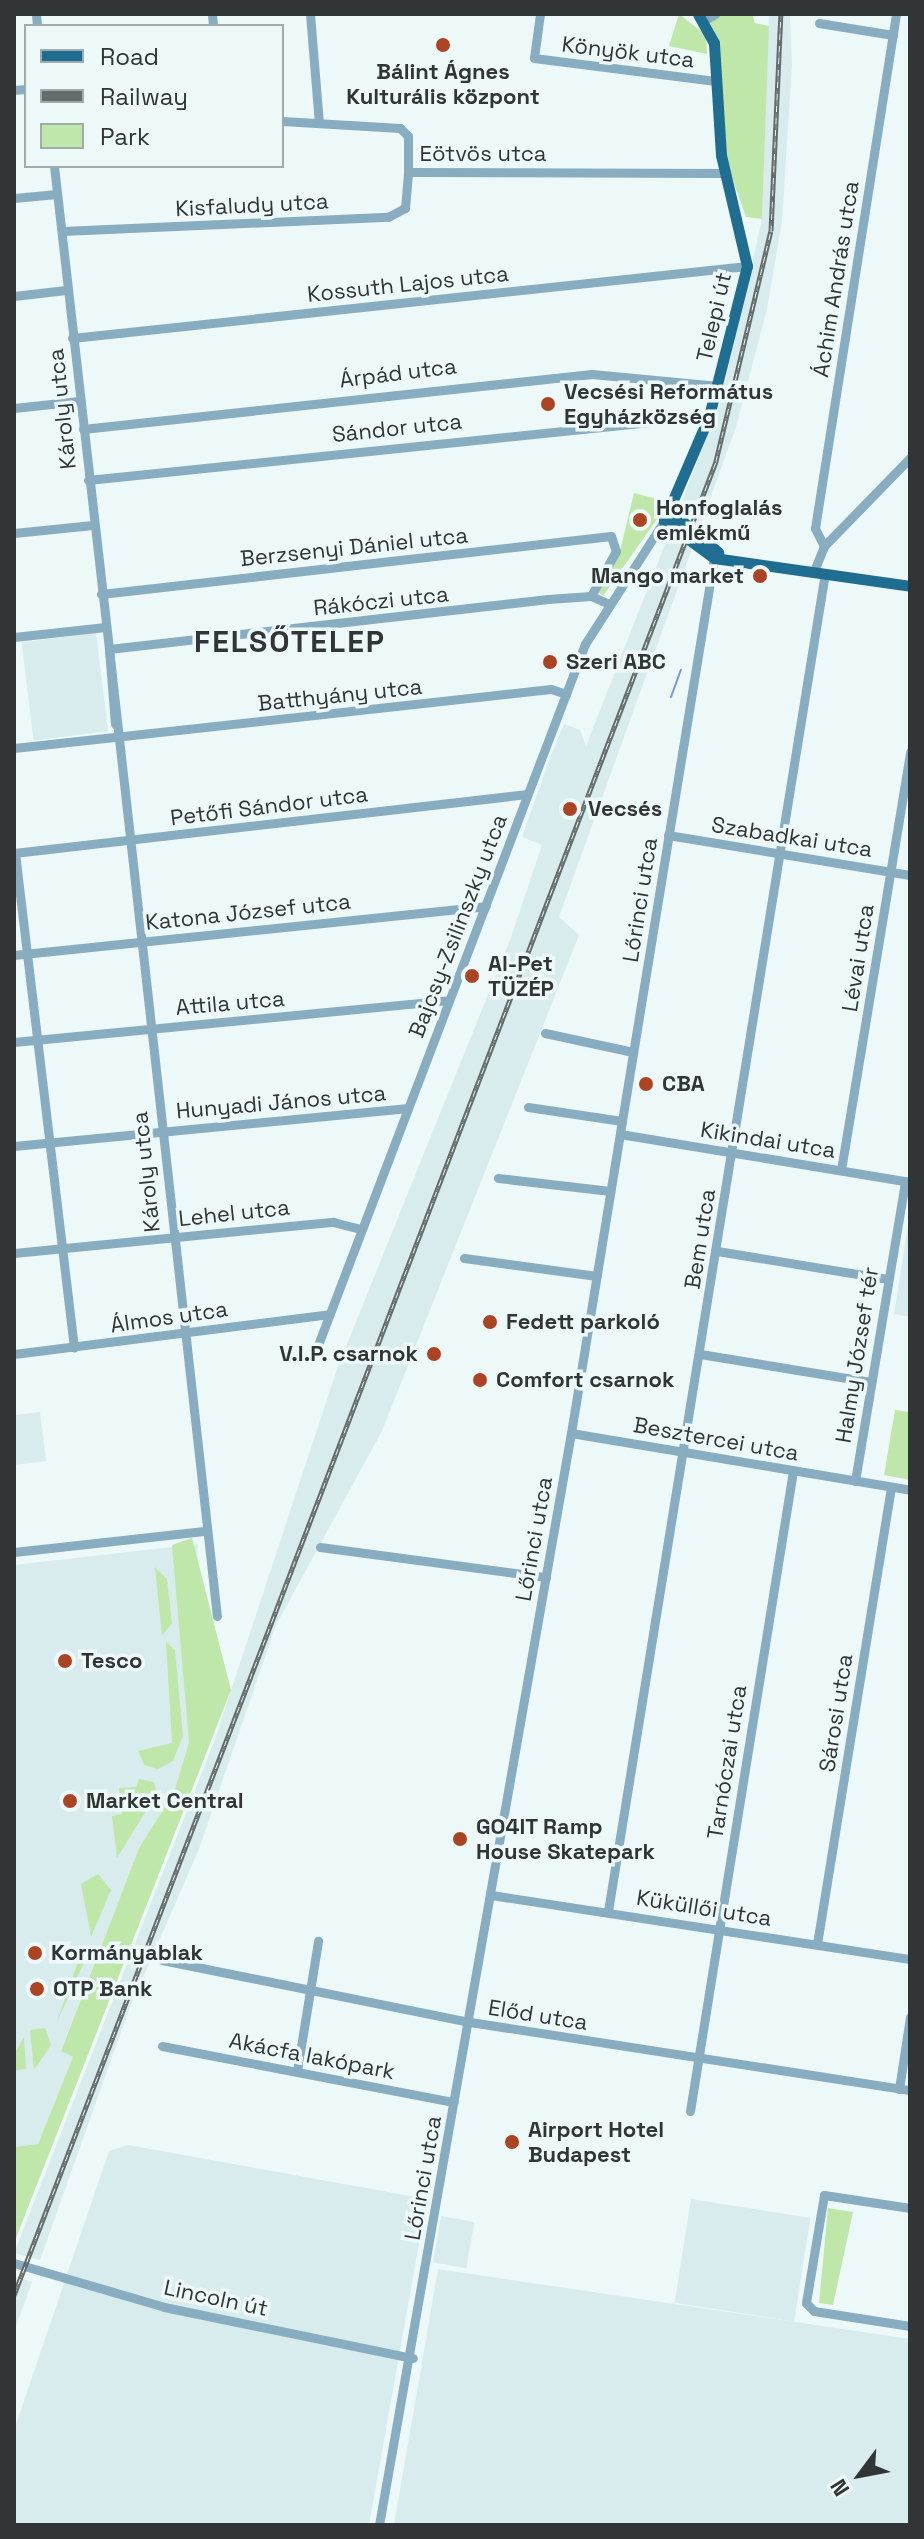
<!DOCTYPE html>
<html>
<head>
<meta charset="utf-8">
<style>
  body { margin:0 }
  #map { position:relative; width:924px; height:2539px; overflow:hidden; background:#edf9f9; font-family:"Space Grotesk",sans-serif }
  div>[style] { position:absolute }
  .built>* { inset:0; background:#d8eced; transform-origin:0 0 }
  .green>* { inset:0; background:#bee7a9 }
  .stream>* { height:2px; margin:-1px; padding:0 1px; transform-origin:1px; border-radius:1px; background:#7796db }
  .minor>* { height:9px; margin:-4.5px; padding:0 4.5px; transform-origin:4.5px; border-radius:4.5px; background:#88acc0 }
  .major>* { height:11px; margin:-5.5px; padding:0 5.5px; transform-origin:5.5px; border-radius:5.5px; background:#1f6d91 }
  .rail>* { height:5px; margin-top:-2.5px; transform-origin:0; background:repeating-linear-gradient(90deg,#edf9f9 0 6px,#646b6b 0 12px); box-sizing:border-box; border-block:2px solid #646b6b }
  .dots>* { width:22px; height:22px; translate:-50% -50%; box-sizing:border-box; border:4px solid #edf9f9; border-radius:50% }
  span { translate:-50% -50%; white-space:nowrap; text-align:center; line-height:1.15; -webkit-text-stroke:7px #edf9f9; paint-order:stroke }
  .street-label { font-size:22px; color:#313536 }
  .poi-label { font-size:22px; color:#313536; font-weight:700 }
  .left { translate:0 -50%; text-align:left }
  .right { translate:-100% -50%; text-align:right }
  .district-label { font-size:30px; color:#313536; font-weight:700; letter-spacing:2px }
  .frame { position:absolute; inset:0; border:16px solid #313536; pointer-events:none }
  .legend { position:absolute; left:24px; top:24px; width:260px; height:144px; box-sizing:border-box; background:#edf9f9; border:2px solid #a2abab; margin:0; padding:10px 14px; list-style:none; font-size:24px; color:#313536 }
  .legend li { display:flex; align-items:center; gap:16px; height:40px }
  .legend b { width:40px; border:2px solid #a2abab }
  .north { position:absolute; left:820px; top:2435px; width:80px; height:80px; -webkit-text-stroke:6px #edf9f9; paint-order:stroke; rotate:238deg; font-size:22px; font-weight:700; line-height:32px; text-align:center; color:#313536 }
  .north::after { content:''; display:block; margin:auto; width:28px; height:36px; background:#313536; clip-path:polygon(50% 0,100% 100%,50% 72%,0 100%) }
</style>
</head>
<body>
<div id="map">
  <div class="built">
    <div style="clip-path:polygon(769px 14px,790px 14px,792px 65px,782px 222px,767px 309px,736px 427px,559px 917px,579px 935px,382px 1431px,276px 1625px,199px 1849px,128px 2012px,40px 2260px,14px 2253px,215px 1739px,337px 1369px,510px 940px,542px 845px,522px 837px,549px 760px,564px 724px,580px 730px,586px 746px,721px 401px,762px 219px)"></div>
    <div style="left:96px;top:633px;width:99px;height:75px;rotate:83deg"></div>
    <div style="clip-path:polygon(910px 1212px,910px 1317px,894px 1314px)"></div>
    <div style="clip-path:polygon(40px 1412px,46px 1461px,14px 1465px,14px 1415px)"></div>
    <div style="clip-path:polygon(198px 1544px,189px 1742px,174px 1792px,139px 1848px,61px 2050px,74px 2056px,38px 2144px,14px 2147px,14px 1565px)"></div>
    <div style="clip-path:polygon(128px 2145px,427px 2199px,369px 2525px,14px 2525px,14px 2430px,109px 2151px)"></div>
    <div style="left:691px;top:2199px;width:121px;height:105px;rotate:9deg"></div>
    <div style="left:441px;top:2216px;width:34px;height:47px;rotate:10deg"></div>
    <div style="clip-path:polygon(438px 2269px,910px 2339px,910px 2525px,394px 2525px)"></div>
    <div style="clip-path:polygon(14px 2276px,32px 2282px,14px 2332px)"></div>
  </div>
  <div class="green">
    <div style="clip-path:polygon(679px 14px,706px 35px,707px 54px,669px 46px)"></div>
    <div style="clip-path:polygon(709px 14px,752px 14px,755px 23px,769px 26px,762px 219px,746px 217px,728px 166px)"></div>
    <div style="clip-path:polygon(634px 493px,669px 502px,603px 596px,597px 590px,620px 551px)"></div>
    <div style="clip-path:polygon(895px 1410px,910px 1412px,910px 1480px,884px 1475px)"></div>
    <div style="clip-path:polygon(192px 1538px,231px 1690px,14px 2243px,14px 2147px,38px 2144px,73px 2057px,61px 2051px,139px 1848px,174px 1792px,189px 1742px,172px 1545px)"></div>
    <div style="clip-path:polygon(155px 1567px,167px 1579px,172px 1623px,162px 1636px)"></div>
    <div style="clip-path:polygon(166px 1642px,175px 1650px,183px 1736px,173px 1761px,158px 1769px,144px 1765px,138px 1751px,172px 1743px)"></div>
    <div style="clip-path:polygon(139px 1779px,154px 1782px,157px 1793px,117px 1858px,112px 1816px,122px 1814px,119px 1788px,136px 1787px)"></div>
    <div style="clip-path:polygon(98px 1874px,111px 1890px,91px 1937px,81px 1884px)"></div>
    <div style="clip-path:polygon(84px 1954px,86px 1958px,56px 2024px,80px 1956px)"></div>
    <div style="clip-path:polygon(45px 2028px,51px 2045px,34px 2070px,30px 2030px)"></div>
    <div style="clip-path:polygon(24px 2037px,26px 2069px,14px 2071px,15px 2053px)"></div>
    <div style="clip-path:polygon(828px 2208px,853px 2212px,833px 2305px,819px 2303px)"></div>
  </div>
  <div class="stream">
    <div style="left:671px;top:697px;width:29px;rotate:-70deg"></div>
  </div>
  <div class="minor">
    <div style="left:36px;top:14px;width:12px;rotate:85deg"></div>
    <div style="left:212px;top:14px;width:12px;rotate:85deg"></div>
    <div style="left:310px;top:14px;width:109px;rotate:85.3deg"></div>
    <div style="left:540px;top:14px;width:44px;rotate:97.8deg"></div>
    <div style="left:534px;top:58px;width:183px;rotate:7.2deg"></div>
    <div style="left:705px;top:20px;width:12px;rotate:-31deg"></div>
    <div style="left:819px;top:23px;width:75px;rotate:9.2deg"></div>
    <div style="left:14px;top:90px;width:12px;rotate:-5deg"></div>
    <div style="left:282px;top:121px;width:118px;rotate:3.4deg"></div>
    <div style="left:400px;top:128px;width:11px;rotate:45deg"></div>
    <div style="left:408px;top:136px;width:36px;rotate:90deg"></div>
    <div style="left:408px;top:172px;width:316px;rotate:0.2deg"></div>
    <div style="left:54px;top:166px;width:486px;rotate:83.5deg"></div>
    <div style="left:109px;top:649px;width:442px;rotate:-6.5deg"></div>
    <div style="left:548px;top:599px;width:43px;rotate:-4deg"></div>
    <div style="left:591px;top:596px;width:17px;rotate:24deg"></div>
    <div style="left:14px;top:198px;width:43px;rotate:-5.3deg"></div>
    <div style="left:62px;top:231px;width:326px;rotate:-2.5deg"></div>
    <div style="left:388px;top:217px;width:19px;rotate:-28deg"></div>
    <div style="left:405px;top:208px;width:36px;rotate:-85deg"></div>
    <div style="left:14px;top:296px;width:52px;rotate:-6.6deg"></div>
    <div style="left:72px;top:338px;width:679px;rotate:-6.09deg"></div>
    <div style="left:14px;top:408px;width:65px;rotate:-6.1deg"></div>
    <div style="left:83px;top:429px;width:512px;rotate:-6.17deg"></div>
    <div style="left:592px;top:374px;width:127px;rotate:5.4deg"></div>
    <div style="left:88px;top:480px;width:624px;rotate:-5.88deg"></div>
    <div style="left:14px;top:533px;width:79px;rotate:-5.8deg"></div>
    <div style="left:824px;top:546px;width:20px;rotate:-117deg"></div>
    <div style="left:815px;top:528px;width:520px;rotate:-81.04deg"></div>
    <div style="left:814px;top:571px;width:27px;rotate:-68deg"></div>
    <div style="left:824px;top:546px;width:123px;rotate:-45.7deg"></div>
    <div style="left:101px;top:594px;width:513px;rotate:-6.49deg"></div>
    <div style="left:611px;top:536px;width:16px;rotate:72deg"></div>
    <div style="left:616px;top:551px;width:51px;rotate:119.1deg"></div>
    <div style="left:14px;top:637px;width:92px;rotate:-6.3deg"></div>
    <div style="left:115px;top:724px;width:75px;rotate:-94.6deg"></div>
    <div style="left:109px;top:649px;width:973px;rotate:83.63deg"></div>
    <div style="left:14px;top:748px;width:540px;rotate:-6.27deg"></div>
    <div style="left:551px;top:689px;width:16px;rotate:18deg"></div>
    <div style="left:668px;top:835px;width:245px;rotate:9.4deg"></div>
    <div style="left:14px;top:853px;width:517px;rotate:-6.55deg"></div>
    <div style="left:15px;top:853px;width:498px;rotate:83.2deg"></div>
    <div style="left:14px;top:955px;width:474px;rotate:-5.9deg"></div>
    <div style="left:545px;top:1033px;width:90px;rotate:12.2deg"></div>
    <div style="left:14px;top:1042px;width:437px;rotate:-5.5deg"></div>
    <div style="left:528px;top:1107px;width:95px;rotate:8.5deg"></div>
    <div style="left:620px;top:1134px;width:294px;rotate:9.4deg"></div>
    <div style="left:14px;top:1146px;width:396px;rotate:-5.5deg"></div>
    <div style="left:841px;top:1170px;width:424px;rotate:-80.6deg"></div>
    <div style="left:498px;top:1178px;width:113px;rotate:6.6deg"></div>
    <div style="left:717px;top:1251px;width:173px;rotate:9.3deg"></div>
    <div style="left:14px;top:1253px;width:321px;rotate:-5.6deg"></div>
    <div style="left:333px;top:1222px;width:29px;rotate:14deg"></div>
    <div style="left:464px;top:1258px;width:134px;rotate:7.7deg"></div>
    <div style="left:14px;top:1354px;width:318px;rotate:-7.2deg"></div>
    <div style="left:700px;top:1354px;width:173px;rotate:9.3deg"></div>
    <div style="left:313px;top:1358px;width:764px;rotate:-69.15deg"></div>
    <div style="left:585px;top:644px;width:146px;rotate:-57.3deg"></div>
    <div style="left:571px;top:1433px;width:344px;rotate:9.5deg"></div>
    <div style="left:855px;top:1481px;width:304px;rotate:-80.5deg"></div>
    <div style="left:320px;top:1547px;width:228px;rotate:7.6deg"></div>
    <div style="left:14px;top:1552px;width:191px;rotate:-6.3deg"></div>
    <div style="left:491px;top:1895px;width:424px;rotate:8.7deg"></div>
    <div style="left:608px;top:1911px;width:1355px;rotate:-80.79deg"></div>
    <div style="left:817px;top:1944px;width:463px;rotate:-80.8deg"></div>
    <div style="left:162px;top:1960px;width:314px;rotate:11.4deg"></div>
    <div style="left:470px;top:2022px;width:445px;rotate:8.8deg"></div>
    <div style="left:162px;top:2046px;width:297px;rotate:10.9deg"></div>
    <div style="left:297px;top:2071px;width:132px;rotate:-80.8deg"></div>
    <div style="left:899px;top:2089px;width:73px;rotate:-81.3deg"></div>
    <div style="left:690px;top:2111px;width:648px;rotate:-80.86deg"></div>
    <div style="left:910px;top:2208px;width:87px;rotate:-171.4deg"></div>
    <div style="left:824px;top:2195px;width:109px;rotate:99.5deg"></div>
    <div style="left:806px;top:2303px;width:11px;rotate:45deg"></div>
    <div style="left:814px;top:2311px;width:97px;rotate:8.9deg"></div>
    <div style="left:14px;top:2263px;width:156px;rotate:16.3deg"></div>
    <div style="left:164px;top:2307px;width:254px;rotate:11.6deg"></div>
    <div style="left:379px;top:2525px;width:1109px;rotate:-80.03deg"></div>
    <div style="left:571px;top:1433px;width:887px;rotate:-80.72deg"></div>
  </div>
  <div class="major">
    <div style="left:664px;top:521px;width:114px;rotate:-66.8deg"></div>
    <div style="left:709px;top:416px;width:155px;rotate:-75.8deg"></div>
    <div style="left:747px;top:266px;width:114px;rotate:-103.2deg"></div>
    <div style="left:721px;top:155px;width:112px;rotate:-93.6deg"></div>
    <div style="left:714px;top:43px;width:33px;rotate:-119deg"></div>
    <div style="left:664px;top:521px;width:62px;rotate:36.5deg"></div>
    <div style="left:714px;top:558px;width:198px;rotate:8.1deg"></div>
    <div style="left:664px;top:521px;width:18px"></div>
    <div style="left:682px;top:521px;width:48px;rotate:40.7deg"></div>
  </div>
  <div class="rail">
    <div style="left:14px;top:2295px;width:1964px;rotate:-69.05deg"></div>
    <div style="left:716px;top:461px;width:236px;rotate:-76.6deg"></div>
    <div style="left:771px;top:231px;width:217px;rotate:-87.4deg"></div>
  </div>
  <div class="dots">
    <div style="left:443px;top:45px;background:#ab4422"></div>
    <div style="left:548px;top:404px;background:#ab4422"></div>
    <div style="left:640px;top:520px;background:#ab4422"></div>
    <div style="left:760px;top:576px;background:#ab4422"></div>
    <div style="left:550px;top:662px;background:#ab4422"></div>
    <div style="left:570px;top:809px;background:#ab4422"></div>
    <div style="left:472px;top:976px;background:#ab4422"></div>
    <div style="left:646px;top:1084px;background:#ab4422"></div>
    <div style="left:490px;top:1322px;background:#ab4422"></div>
    <div style="left:434px;top:1354px;background:#ab4422"></div>
    <div style="left:480px;top:1380px;background:#ab4422"></div>
    <div style="left:65px;top:1661px;background:#ab4422"></div>
    <div style="left:70px;top:1801px;background:#ab4422"></div>
    <div style="left:460px;top:1839px;background:#ab4422"></div>
    <div style="left:35px;top:1953px;background:#ab4422"></div>
    <div style="left:37px;top:1989px;background:#ab4422"></div>
    <div style="left:512px;top:2142px;background:#ab4422"></div>
  </div>
  <div class="street-label">
    <span style="left:628px;top:52px;rotate:7deg">Könyök utca</span>
    <span style="left:483px;top:154px">Eötvös utca</span>
    <span style="left:252px;top:205px;rotate:-3deg">Kisfaludy utca</span>
    <span style="left:836px;top:279px;rotate:-81deg">Áchim András utca</span>
    <span style="left:408px;top:284px;rotate:-6deg">Kossuth Lajos utca</span>
    <span style="left:714px;top:317px;rotate:-77deg">Telepi út</span>
    <span style="left:398px;top:373px;rotate:-7deg">Árpád utca</span>
    <span style="left:62px;top:409px;rotate:-96deg">Károly utca</span>
    <span style="left:397px;top:428px;rotate:-6deg">Sándor utca</span>
    <span style="left:354px;top:547px;rotate:-6deg">Berzsenyi Dániel utca</span>
    <span style="left:381px;top:601px;rotate:-6deg">Rákóczi utca</span>
    <span style="left:340px;top:695px;rotate:-6deg">Batthyány utca</span>
    <span style="left:269px;top:806px;rotate:-7deg">Petőfi Sándor utca</span>
    <span style="left:792px;top:837px;rotate:9deg">Szabadkai utca</span>
    <span style="left:640px;top:900px;rotate:-81deg">Lőrinci utca</span>
    <span style="left:248px;top:912px;rotate:-6deg">Katona József utca</span>
    <span style="left:458px;top:926px;rotate:-69deg">Bajcsy-Zsilinszky utca</span>
    <span style="left:858px;top:958px;rotate:-81deg">Lévai utca</span>
    <span style="left:230px;top:1003px;rotate:-5deg">Attila utca</span>
    <span style="left:281px;top:1102px;rotate:-5deg">Hunyadi János utca</span>
    <span style="left:768px;top:1140px;rotate:9deg">Kikindai utca</span>
    <span style="left:146px;top:1172px;rotate:-96deg">Károly utca</span>
    <span style="left:234px;top:1213px;rotate:-6deg">Lehel utca</span>
    <span style="left:700px;top:1239px;rotate:-81deg">Bem utca</span>
    <span style="left:169px;top:1317px;rotate:-8deg">Álmos utca</span>
    <span style="left:857px;top:1355px;rotate:-81deg">Halmy József tér</span>
    <span style="left:716px;top:1439px;rotate:10deg">Besztercei utca</span>
    <span style="left:534px;top:1539px;rotate:-80deg">Lőrinci utca</span>
    <span style="left:836px;top:1713px;rotate:-81deg">Sárosi utca</span>
    <span style="left:727px;top:1762px;rotate:-81deg">Tarnóczai utca</span>
    <span style="left:704px;top:1908px;rotate:9deg">Küküllői utca</span>
    <span style="left:538px;top:2015px;rotate:9deg">Előd utca</span>
    <span style="left:312px;top:2056px;rotate:11deg">Akácfa lakópark</span>
    <span style="left:423px;top:2178px;rotate:-80deg">Lőrinci utca</span>
    <span style="left:216px;top:2298px;rotate:12deg">Lincoln út</span>
  </div>
  <div class="poi-label">
    <span style="left:443px;top:84px">Bálint Ágnes<br>Kulturális központ</span>
    <span class="left" style="left:564px;top:404px">Vecsési Református<br>Egyházközség</span>
    <span class="left" style="left:656px;top:520px">Honfoglalás<br>emlékmű</span>
    <span class="right" style="left:744px;top:576px">Mango market</span>
    <span class="left" style="left:566px;top:662px">Szeri ABC</span>
    <span class="left" style="left:588px;top:809px">Vecsés</span>
    <span class="left" style="left:488px;top:976px">Al-Pet<br>TÜZÉP</span>
    <span class="left" style="left:662px;top:1084px">CBA</span>
    <span class="left" style="left:506px;top:1322px">Fedett parkoló</span>
    <span class="right" style="left:418px;top:1354px">V.I.P. csarnok</span>
    <span class="left" style="left:496px;top:1380px">Comfort csarnok</span>
    <span class="left" style="left:81px;top:1661px">Tesco</span>
    <span class="left" style="left:86px;top:1801px">Market Central</span>
    <span class="left" style="left:476px;top:1839px">GO4IT Ramp<br>House Skatepark</span>
    <span class="left" style="left:51px;top:1953px">Kormányablak</span>
    <span class="left" style="left:53px;top:1989px">OTP Bank</span>
    <span class="left" style="left:528px;top:2142px">Airport Hotel<br>Budapest</span>
  </div>
  <div class="district-label">
    <span style="left:290px;top:642px">FELSŐTELEP</span>
  </div>
  <div class="frame"></div>
  <ul class="legend">
  <li><b style="height:10px;background:#1f6d91"></b>Road</li>
  <li><b style="height:10px;background:#646b6b"></b>Railway</li>
  <li><b style="height:22px;background:#bee7a9"></b>Park</li>
  </ul>
  <div class="north">N</div>
</div>
</body>
</html>
